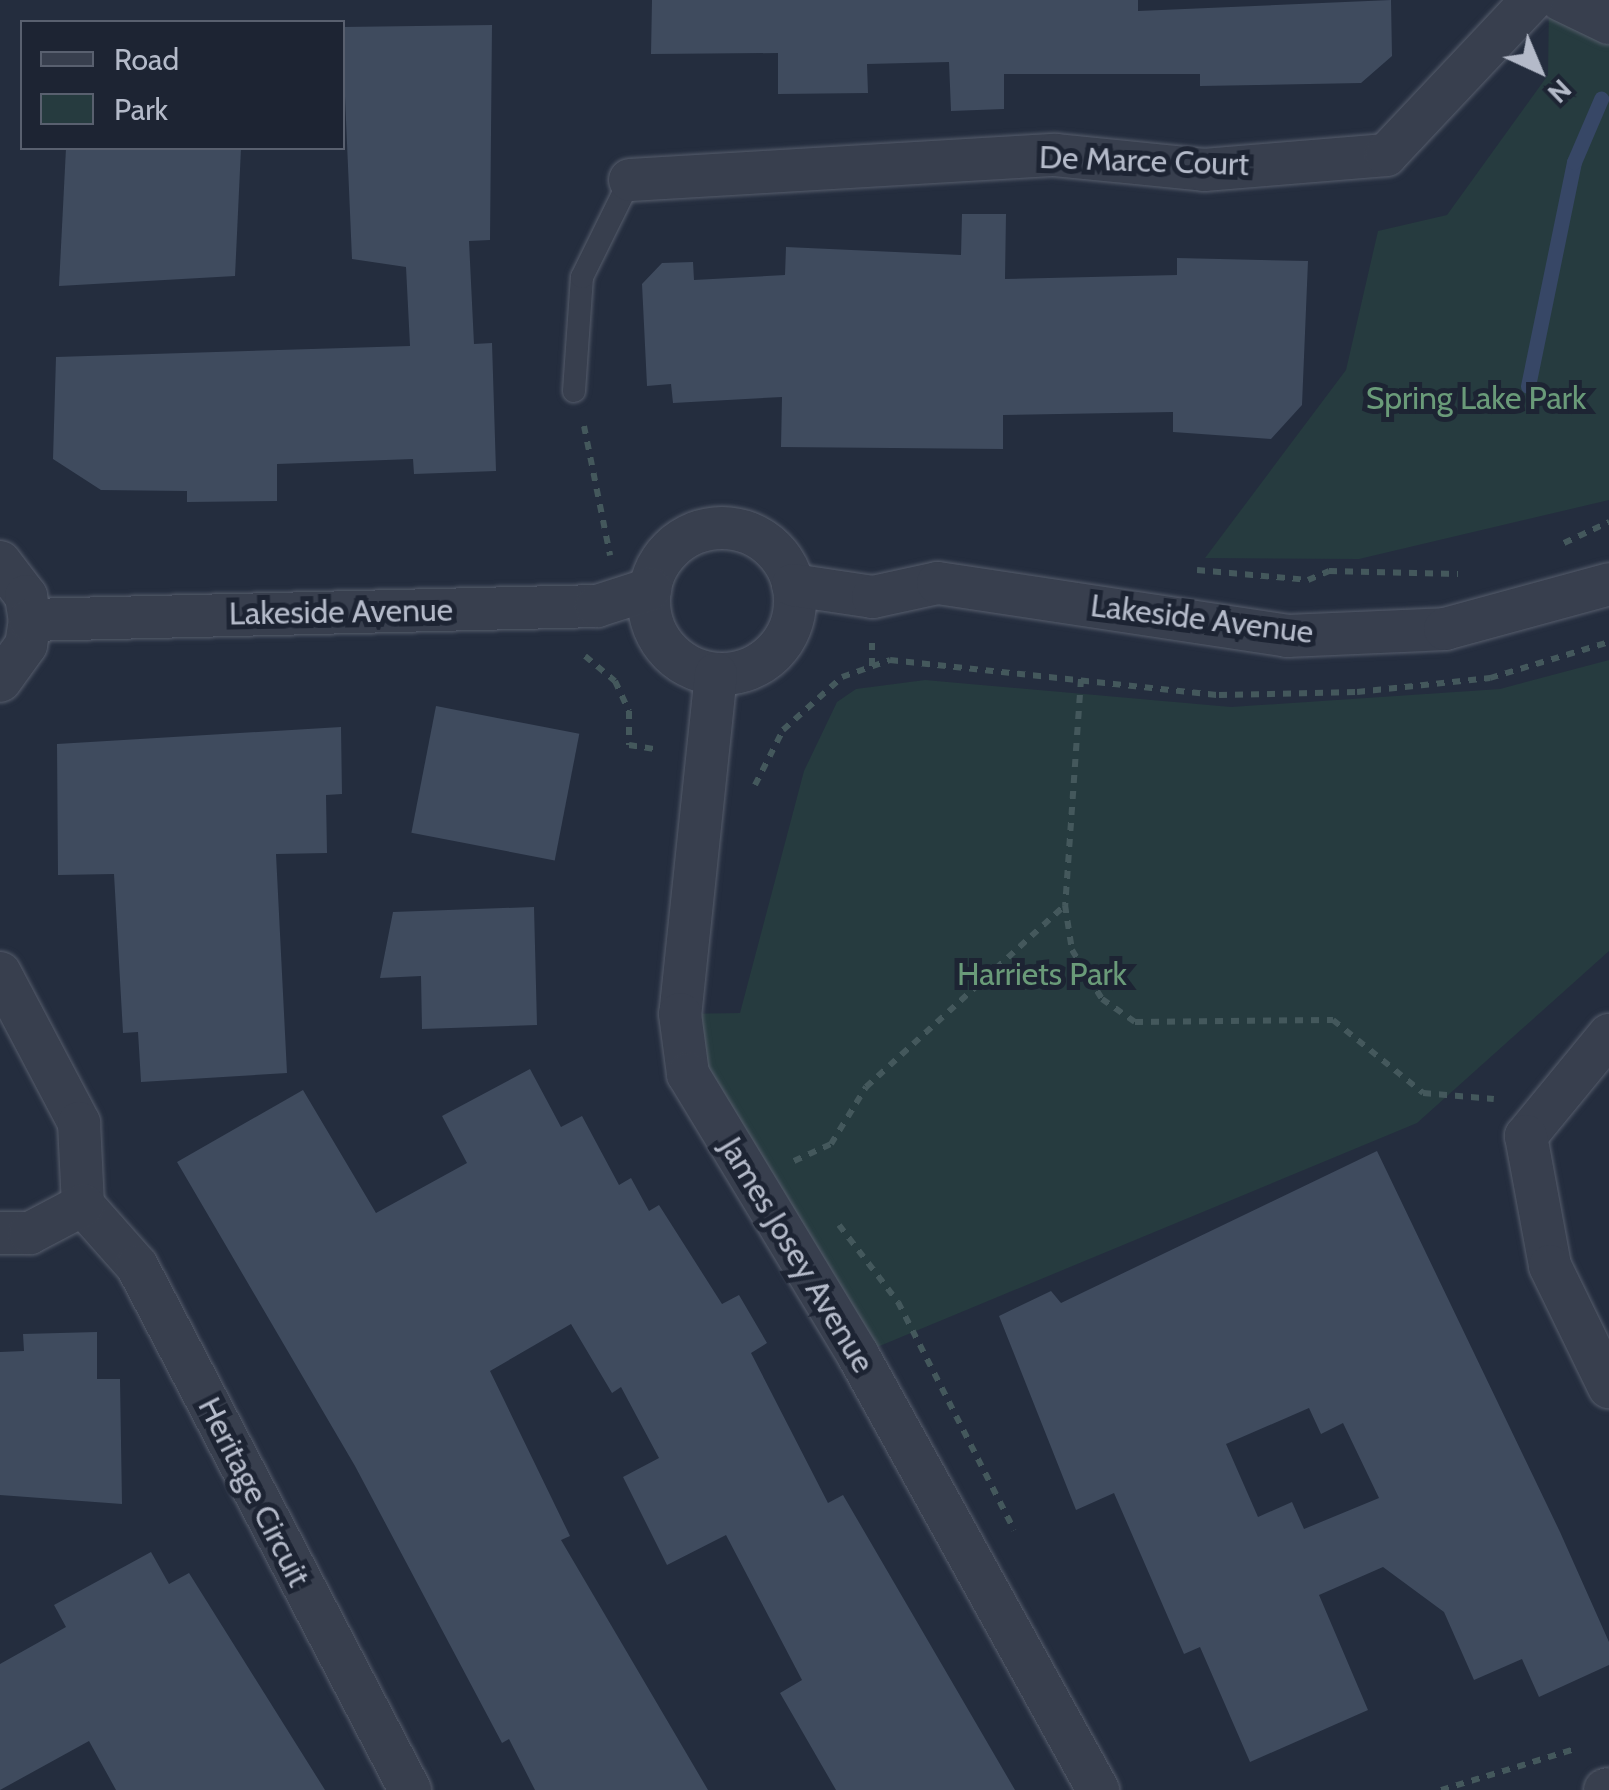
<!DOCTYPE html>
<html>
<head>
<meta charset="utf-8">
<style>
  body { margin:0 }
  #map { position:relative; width:1609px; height:1790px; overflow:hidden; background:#242d3e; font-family:Cabin,sans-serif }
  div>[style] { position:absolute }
  .green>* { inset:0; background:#263b3f }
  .stream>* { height:15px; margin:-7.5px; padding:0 7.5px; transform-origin:7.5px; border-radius:7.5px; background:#374766 }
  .building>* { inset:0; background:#3f4b5e; transform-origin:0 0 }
  .path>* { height:6px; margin-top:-3px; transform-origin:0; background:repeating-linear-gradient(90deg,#44585c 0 8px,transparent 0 16px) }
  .roads { filter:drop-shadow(0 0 2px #565d6c) drop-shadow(0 0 2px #565d6c) }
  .service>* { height:22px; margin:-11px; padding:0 11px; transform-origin:11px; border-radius:11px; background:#383f4e }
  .minor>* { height:42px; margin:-21px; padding:0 21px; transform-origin:21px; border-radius:21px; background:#383f4e }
  .minor>.ring { margin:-21px; padding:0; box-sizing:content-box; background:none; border:42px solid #383f4e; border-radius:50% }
  span { translate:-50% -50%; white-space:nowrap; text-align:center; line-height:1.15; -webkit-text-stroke:10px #1d2433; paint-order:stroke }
  .street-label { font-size:32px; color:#b4bac9 }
  .park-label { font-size:32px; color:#6a9b79 }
  .legend { position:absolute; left:20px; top:20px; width:325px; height:130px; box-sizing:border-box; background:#1d2433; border:2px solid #59606f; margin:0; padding:12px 18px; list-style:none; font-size:30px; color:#b4bac9 }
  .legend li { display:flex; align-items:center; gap:20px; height:50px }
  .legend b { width:50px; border:2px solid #59606f }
  .north { position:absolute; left:1489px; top:20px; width:100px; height:100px; -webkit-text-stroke:8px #1d2433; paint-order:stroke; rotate:136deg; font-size:28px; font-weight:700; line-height:40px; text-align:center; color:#b4bac9 }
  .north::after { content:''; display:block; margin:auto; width:35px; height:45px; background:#b4bac9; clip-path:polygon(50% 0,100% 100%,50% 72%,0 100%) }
</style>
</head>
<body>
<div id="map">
  <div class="green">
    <div style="clip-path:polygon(1549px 0,1609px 0,1609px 500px,1359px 559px,1205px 558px,1346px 370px,1378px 231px,1447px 215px,1548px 75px)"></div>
    <div style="clip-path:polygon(1609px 660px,1609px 951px,1417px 1123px,858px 1355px,680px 1014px,740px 1013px,804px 771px,837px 702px,856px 689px,925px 680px,1231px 707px,1500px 689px)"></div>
  </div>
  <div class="stream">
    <div style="left:1528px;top:386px;width:229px;rotate:-78.4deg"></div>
    <div style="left:1574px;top:162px;width:69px;rotate:-66.8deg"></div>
  </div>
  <div class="building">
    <div style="clip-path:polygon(652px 0,1138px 0,1138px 11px,1391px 0,1392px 56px,1361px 83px,1200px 86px,1200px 74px,1004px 74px,1004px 109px,951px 111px,949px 62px,867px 64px,868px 93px,778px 94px,778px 53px,651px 54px)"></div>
    <div style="clip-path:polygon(492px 25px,490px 240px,469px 241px,474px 344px,492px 343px,496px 471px,414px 474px,413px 459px,277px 464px,277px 501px,187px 502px,187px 491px,101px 490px,53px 459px,56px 357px,410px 346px,406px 267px,352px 259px,342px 27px)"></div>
    <div style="clip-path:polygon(66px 148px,241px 148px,235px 276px,59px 286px)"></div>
    <div style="clip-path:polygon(962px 214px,1006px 214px,1005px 279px,1177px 275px,1177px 258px,1308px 261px,1302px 405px,1271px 439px,1173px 432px,1173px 412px,1003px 415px,1003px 449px,781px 447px,782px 397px,673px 403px,671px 384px,647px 386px,642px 284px,662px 263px,693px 262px,694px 280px,785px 275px,786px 247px,961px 255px)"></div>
    <div style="left:436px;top:706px;width:146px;height:129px;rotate:11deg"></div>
    <div style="clip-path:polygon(341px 727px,342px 794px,326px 795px,327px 853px,276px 854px,287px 1073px,141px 1082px,138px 1032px,123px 1033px,114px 874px,58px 875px,57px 744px)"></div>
    <div style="clip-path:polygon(534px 907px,537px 1025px,422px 1029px,421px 976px,380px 978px,393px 912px)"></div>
    <div style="clip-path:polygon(530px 1069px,561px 1127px,582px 1116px,619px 1185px,631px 1178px,649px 1211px,659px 1205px,722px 1304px,739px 1295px,767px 1343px,751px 1353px,828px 1503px,843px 1495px,1015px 1790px,836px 1790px,780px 1693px,802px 1680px,726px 1535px,667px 1565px,623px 1477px,659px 1458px,621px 1387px,612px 1393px,571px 1324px,490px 1371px,570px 1536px,561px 1540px,708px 1790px,535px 1790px,509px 1739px,502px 1743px,355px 1466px,177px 1162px,303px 1090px,376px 1213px,467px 1163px,442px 1116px)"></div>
    <div style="clip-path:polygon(evenodd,1377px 1151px,1560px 1532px,1609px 1642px,1609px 1665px,1539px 1697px,1522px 1659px,1474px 1680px,1444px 1612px,1383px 1567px,1319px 1595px,1368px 1710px,1250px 1762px,1200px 1647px,1184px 1654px,1114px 1493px,1076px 1510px,999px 1316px,1051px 1291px,1061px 1303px,1377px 1151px,1309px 1408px,1321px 1434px,1343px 1423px,1379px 1498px,1304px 1529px,1292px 1502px,1258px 1517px,1226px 1444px,1309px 1408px)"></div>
    <div style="clip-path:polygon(97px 1332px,97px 1379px,120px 1379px,122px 1504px,0 1495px,0 1352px,24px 1351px,23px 1334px)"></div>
    <div style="clip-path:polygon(151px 1552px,169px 1584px,189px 1573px,325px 1790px,116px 1790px,89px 1741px,0 1790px,0 1664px,66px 1627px,54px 1605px)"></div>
  </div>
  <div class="path">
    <div style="left:584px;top:426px;width:132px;rotate:78.6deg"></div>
    <div style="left:1564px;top:543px;width:50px;rotate:-25deg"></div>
    <div style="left:1197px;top:570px;width:111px;rotate:5.1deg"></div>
    <div style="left:1308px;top:580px;width:23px;rotate:-23deg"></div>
    <div style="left:1329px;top:571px;width:129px;rotate:1.3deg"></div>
    <div style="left:585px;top:656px;width:39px;rotate:40deg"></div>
    <div style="left:615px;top:681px;width:33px;rotate:65deg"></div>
    <div style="left:629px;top:711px;width:34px;rotate:90deg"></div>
    <div style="left:629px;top:745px;width:31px;rotate:9deg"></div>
    <div style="left:872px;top:666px;width:23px;rotate:-90deg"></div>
    <div style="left:1081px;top:679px;width:227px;rotate:94deg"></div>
    <div style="left:1065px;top:905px;width:46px;rotate:81.2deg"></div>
    <div style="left:1072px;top:950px;width:57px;rotate:58.5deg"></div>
    <div style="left:1102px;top:999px;width:40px;rotate:34.9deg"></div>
    <div style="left:1135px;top:1022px;width:198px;rotate:-0.6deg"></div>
    <div style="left:1333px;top:1020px;width:116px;rotate:39deg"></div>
    <div style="left:1423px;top:1093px;width:71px;rotate:4.8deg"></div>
    <div style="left:755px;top:785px;width:62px;rotate:-63deg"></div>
    <div style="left:783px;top:730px;width:79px;rotate:-41.9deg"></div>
    <div style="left:842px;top:677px;width:51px;rotate:-19.5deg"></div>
    <div style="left:890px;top:660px;width:331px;rotate:6.1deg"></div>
    <div style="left:1219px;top:695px;width:138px;rotate:-1.2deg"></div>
    <div style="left:1357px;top:692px;width:134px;rotate:-6deg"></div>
    <div style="left:1490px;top:678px;width:124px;rotate:-16.8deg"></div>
    <div style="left:794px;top:1161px;width:41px;rotate:-24.7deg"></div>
    <div style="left:831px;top:1144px;width:67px;rotate:-58.4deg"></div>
    <div style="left:866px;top:1087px;width:268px;rotate:-42.4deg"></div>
    <div style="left:839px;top:1225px;width:97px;rotate:52.5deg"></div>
    <div style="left:898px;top:1302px;width:256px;rotate:63deg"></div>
    <div style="left:1441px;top:1790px;width:143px;rotate:-17deg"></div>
  </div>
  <div class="roads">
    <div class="service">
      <div style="left:574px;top:391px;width:114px;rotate:-86deg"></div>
      <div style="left:582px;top:277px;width:108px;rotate:-63.7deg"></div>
    </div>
    <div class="minor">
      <div style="left:1561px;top:0;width:53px;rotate:25.6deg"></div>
      <div style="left:630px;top:180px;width:426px;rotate:-3.4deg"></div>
      <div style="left:1055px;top:155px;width:150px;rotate:5.7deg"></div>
      <div style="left:1204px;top:170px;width:183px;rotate:-4.7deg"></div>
      <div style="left:1386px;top:155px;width:213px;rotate:-46.7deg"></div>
      <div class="ring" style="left:649px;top:528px;width:104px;height:104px"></div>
      <div style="left:0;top:562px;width:43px;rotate:52.6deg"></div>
      <div style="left:26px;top:596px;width:24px;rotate:81deg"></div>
      <div style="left:30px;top:620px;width:25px;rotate:99deg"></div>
      <div style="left:26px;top:645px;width:44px;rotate:125.8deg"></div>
      <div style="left:793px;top:585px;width:81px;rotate:8.5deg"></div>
      <div style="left:873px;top:597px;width:66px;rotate:-12.2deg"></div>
      <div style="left:938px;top:583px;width:353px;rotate:8.6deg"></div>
      <div style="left:1287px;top:636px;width:158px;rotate:-2.5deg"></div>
      <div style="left:1445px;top:629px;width:170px;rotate:-15.3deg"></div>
      <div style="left:30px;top:620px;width:567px;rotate:-1.41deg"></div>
      <div style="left:597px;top:606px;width:56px;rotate:-17.8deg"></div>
      <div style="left:716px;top:674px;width:342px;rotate:96deg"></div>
      <div style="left:680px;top:1014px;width:61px;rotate:82.4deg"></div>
      <div style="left:688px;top:1074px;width:328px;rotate:58.8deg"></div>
      <div style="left:858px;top:1355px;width:497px;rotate:61.1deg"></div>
      <div style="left:0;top:973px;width:170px;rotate:62.2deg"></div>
      <div style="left:79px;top:1123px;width:82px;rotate:87.2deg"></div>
      <div style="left:83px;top:1205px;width:81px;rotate:48.5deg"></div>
      <div style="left:137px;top:1266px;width:591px;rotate:62.48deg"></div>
      <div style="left:1609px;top:1035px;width:131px;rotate:129.4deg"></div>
      <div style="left:1526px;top:1136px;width:132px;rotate:79.5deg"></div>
      <div style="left:1550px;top:1266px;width:135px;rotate:64deg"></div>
      <div style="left:0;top:1233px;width:30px"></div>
      <div style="left:30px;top:1233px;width:60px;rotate:-27.8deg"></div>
      <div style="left:1605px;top:1790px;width:4px;rotate:-14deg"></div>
    </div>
  </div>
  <div class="street-label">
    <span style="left:1144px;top:161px;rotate:2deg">De Marce Court</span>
    <span style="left:341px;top:612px;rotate:-1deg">Lakeside Avenue</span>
    <span style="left:1202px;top:619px;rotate:7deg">Lakeside Avenue</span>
    <span style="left:797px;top:1255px;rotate:59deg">James Josey Avenue</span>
    <span style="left:254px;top:1492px;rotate:63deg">Heritage Circuit</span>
  </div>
  <div class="park-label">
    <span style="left:1476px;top:398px">Spring Lake Park</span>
    <span style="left:1042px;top:974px">Harriets Park</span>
  </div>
  <ul class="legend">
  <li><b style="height:12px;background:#383f4e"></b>Road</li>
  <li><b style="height:28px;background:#263b3f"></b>Park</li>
  </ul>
  <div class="north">N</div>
</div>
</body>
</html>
